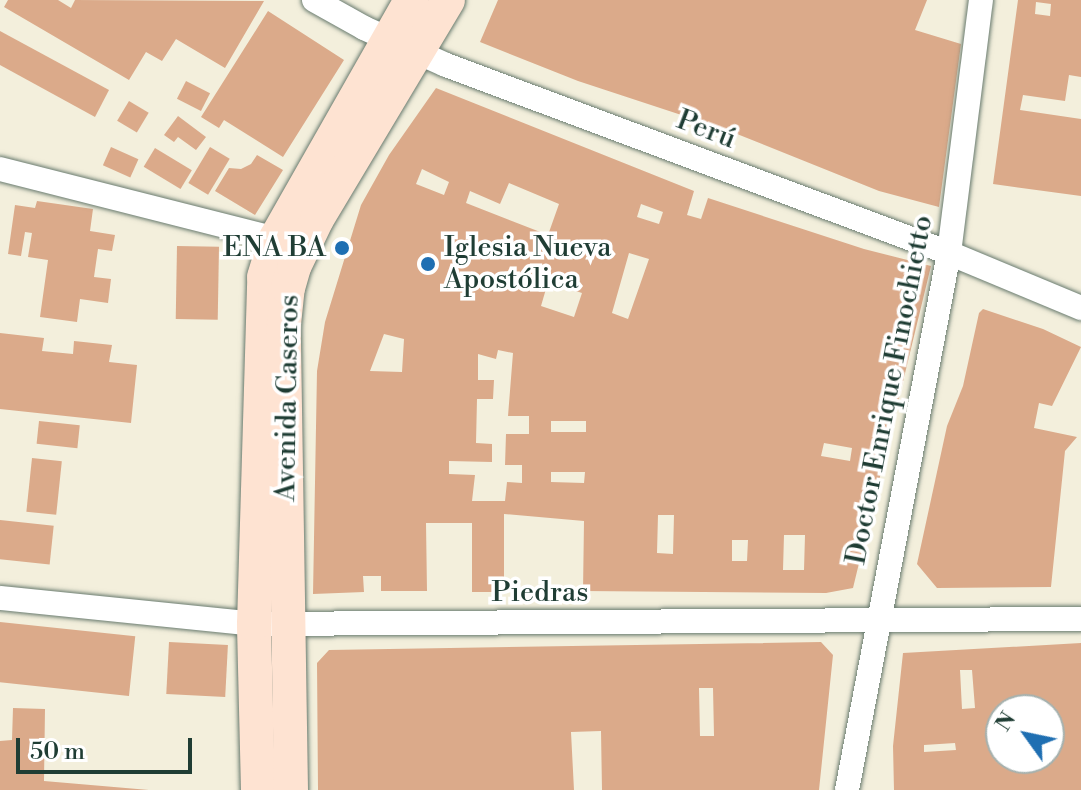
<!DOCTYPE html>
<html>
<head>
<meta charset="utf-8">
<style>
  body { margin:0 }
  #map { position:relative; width:1081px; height:790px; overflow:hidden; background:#f3efdc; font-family:"Libre Bodoni",serif }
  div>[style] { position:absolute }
  .building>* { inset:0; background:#dbaa8a; transform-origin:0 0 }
  .roads { filter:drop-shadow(0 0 2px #697b6f) drop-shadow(0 0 2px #697b6f) }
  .minor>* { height:24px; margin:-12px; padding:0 12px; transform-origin:12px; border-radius:12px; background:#fff }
  .secondary>* { height:34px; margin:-17px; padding:0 17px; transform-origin:17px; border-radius:17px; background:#fee3d2 }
  .dots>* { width:22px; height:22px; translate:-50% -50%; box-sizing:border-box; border:4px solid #fff; border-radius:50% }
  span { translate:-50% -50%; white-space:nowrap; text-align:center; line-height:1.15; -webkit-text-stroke:7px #fff; paint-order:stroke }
  .street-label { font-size:28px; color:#1f3d34 }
  .poi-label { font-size:28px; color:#1f3d34 }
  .right { translate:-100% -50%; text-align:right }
  .left { translate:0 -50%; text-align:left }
  .north { position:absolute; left:985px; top:694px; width:80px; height:80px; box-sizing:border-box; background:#fff; border:2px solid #a5b1ae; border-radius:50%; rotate:303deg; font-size:22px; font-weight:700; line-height:32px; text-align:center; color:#1f3d34 }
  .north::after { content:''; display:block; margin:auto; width:28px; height:36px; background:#1f6fb2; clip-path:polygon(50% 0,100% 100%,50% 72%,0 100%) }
  .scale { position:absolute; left:16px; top:738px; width:176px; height:36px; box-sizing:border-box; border:4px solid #1f3d34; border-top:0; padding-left:10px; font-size:24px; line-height:28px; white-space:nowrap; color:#1f3d34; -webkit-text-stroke:6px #fff; paint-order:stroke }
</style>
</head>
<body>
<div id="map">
  <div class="building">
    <div style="clip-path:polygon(8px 0,58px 0,71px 8px,75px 0,264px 1px,225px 68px,176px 39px,162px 61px,146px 52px,129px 80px,4px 7px)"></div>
    <div style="clip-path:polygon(498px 0,927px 0,915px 30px,961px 44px,939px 207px,879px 191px,727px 130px,578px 81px,480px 42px)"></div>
    <div style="clip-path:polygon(evenodd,1018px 0,1081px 0,1081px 77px,1069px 75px,1065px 101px,1023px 95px,1020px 110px,1081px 119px,1081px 196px,993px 184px,1018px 0,1036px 2px,1051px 4px,1050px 16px,1035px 14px,1036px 2px)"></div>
    <div style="clip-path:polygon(268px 11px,344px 60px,283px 157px,224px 120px,219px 128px,201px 117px)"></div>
    <div style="clip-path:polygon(0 31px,109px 90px,95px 117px,0 65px)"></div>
    <div style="left:186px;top:81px;width:27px;height:20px;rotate:27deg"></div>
    <div style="clip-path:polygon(evenodd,436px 88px,694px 191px,687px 215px,701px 219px,708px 198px,864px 249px,931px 266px,853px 588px,826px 593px,583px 591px,584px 521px,504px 514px,504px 592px,472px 592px,472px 523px,426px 523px,427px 591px,381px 591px,381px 576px,363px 576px,364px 592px,313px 594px,317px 371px,325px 322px,361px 205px,389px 155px,436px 88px,422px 169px,449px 182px,444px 195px,416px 184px,422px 169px,436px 88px,509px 183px,559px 204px,548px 235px,466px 203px,470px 191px,500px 204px,509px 183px,436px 88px,641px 204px,663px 212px,659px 224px,637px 217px,641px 204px,436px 88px,629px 253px,649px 259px,628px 319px,612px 313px,629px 253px,436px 88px,548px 282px,582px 293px,574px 317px,541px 306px,548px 282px,436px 88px,384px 334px,404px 339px,402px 372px,370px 371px,384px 334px,436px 88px,498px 350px,513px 353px,508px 416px,529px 416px,529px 434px,506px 434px,505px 465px,522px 465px,522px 483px,507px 482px,505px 501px,472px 501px,475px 475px,449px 474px,449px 461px,492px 462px,492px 444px,476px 443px,477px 399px,493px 399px,494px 380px,478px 380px,478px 354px,496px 359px,498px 350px,436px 88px,551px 421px,586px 421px,586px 432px,551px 432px,551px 421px,436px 88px,824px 443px,852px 448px,850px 461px,821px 456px,824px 443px,436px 88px,551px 472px,585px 472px,584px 483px,551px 482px,551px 472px,436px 88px,658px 515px,674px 515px,673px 554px,657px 553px,658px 515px,436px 88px,784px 535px,805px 535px,804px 570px,783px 570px,784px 535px,436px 88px,732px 540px,748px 540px,747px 561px,732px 561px,732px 540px)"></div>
    <div style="left:129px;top:101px;width:23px;height:23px;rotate:31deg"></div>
    <div style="clip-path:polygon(178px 116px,206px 137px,196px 150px,178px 137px,174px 142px,164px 135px)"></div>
    <div style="left:111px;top:147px;width:30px;height:20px;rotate:24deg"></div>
    <div style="left:210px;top:147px;width:23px;height:42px;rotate:31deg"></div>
    <div style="left:155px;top:148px;width:43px;height:22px;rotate:31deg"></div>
    <div style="clip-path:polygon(257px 155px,283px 170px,255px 215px,215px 191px,229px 168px,241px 169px,251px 164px)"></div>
    <div style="clip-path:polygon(37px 201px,93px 209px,90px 231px,115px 235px,112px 251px,98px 249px,94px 277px,111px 279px,108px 303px,80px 299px,77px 322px,40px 317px,48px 260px,28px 257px,32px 233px,25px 232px,21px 256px,8px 254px,15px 205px,35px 208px)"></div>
    <div style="left:177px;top:246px;width:42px;height:73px;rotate:1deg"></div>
    <div style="clip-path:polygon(983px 309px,1043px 329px,1081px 347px,1052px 406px,1039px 403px,1034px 428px,1077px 437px,1065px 451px,1051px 587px,937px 588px,917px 564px,947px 426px,963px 386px,979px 313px)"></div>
    <div style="clip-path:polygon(0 333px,44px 338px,42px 351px,73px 354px,74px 341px,112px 345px,109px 362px,137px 365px,131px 423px,0 409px)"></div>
    <div style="left:39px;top:421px;width:41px;height:23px;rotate:6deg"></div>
    <div style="left:32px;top:458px;width:30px;height:54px;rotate:6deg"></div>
    <div style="left:0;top:520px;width:54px;height:39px;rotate:6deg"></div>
    <div style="left:0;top:622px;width:136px;height:60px;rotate:6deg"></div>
    <div style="left:169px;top:642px;width:59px;height:52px;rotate:3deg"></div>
    <div style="clip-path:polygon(evenodd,821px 642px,833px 655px,819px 790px,602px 790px,601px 731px,571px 732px,574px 790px,318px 790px,317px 663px,329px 650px,821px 642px,699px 688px,713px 688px,714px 736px,700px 736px,699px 688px)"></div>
    <div style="clip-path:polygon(evenodd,1081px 643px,1081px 790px,894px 790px,893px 746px,903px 653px,1081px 643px,960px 670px,972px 670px,975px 708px,962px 709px,960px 670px,1081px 643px,1001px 710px,1049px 710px,1049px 758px,1001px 758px,1001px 710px,1081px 643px,955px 743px,956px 750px,924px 752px,924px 745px,955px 743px)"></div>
    <div style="clip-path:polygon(13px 708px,45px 709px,44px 781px,149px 790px,0 790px,0 741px,12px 740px)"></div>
  </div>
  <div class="roads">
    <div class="minor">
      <div style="left:314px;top:0;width:57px;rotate:29.2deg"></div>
      <div style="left:364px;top:28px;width:90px;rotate:24.3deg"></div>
      <div style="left:446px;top:65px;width:537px;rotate:20.49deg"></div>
      <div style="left:949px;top:253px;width:143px;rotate:22.6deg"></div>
      <div style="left:0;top:169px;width:297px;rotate:14.2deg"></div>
      <div style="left:0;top:598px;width:255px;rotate:5.8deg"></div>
      <div style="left:254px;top:624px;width:827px;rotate:-0.35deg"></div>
      <div style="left:847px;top:790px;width:547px;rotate:-79.25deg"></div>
      <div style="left:949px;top:253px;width:255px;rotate:-82.8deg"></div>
    </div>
    <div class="secondary">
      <div style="left:258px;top:790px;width:166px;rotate:-91.4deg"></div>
      <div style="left:254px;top:624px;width:347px;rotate:-88.3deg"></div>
      <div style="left:264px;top:277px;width:41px;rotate:-72.9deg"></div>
      <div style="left:276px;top:238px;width:274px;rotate:-60.4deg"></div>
      <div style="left:291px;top:790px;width:466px;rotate:-90.9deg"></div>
      <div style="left:284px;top:324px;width:36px;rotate:-84deg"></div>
      <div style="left:288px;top:288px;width:22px;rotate:-74deg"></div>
      <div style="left:294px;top:267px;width:53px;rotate:-64.4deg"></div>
      <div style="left:317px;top:219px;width:255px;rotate:-59.1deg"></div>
    </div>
  </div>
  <div class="dots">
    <div style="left:342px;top:248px;background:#1f6fb2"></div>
    <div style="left:428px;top:264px;background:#1f6fb2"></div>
  </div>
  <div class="street-label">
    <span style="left:706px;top:130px;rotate:21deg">Perú</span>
    <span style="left:890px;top:390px;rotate:-79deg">Doctor Enrique Finochietto</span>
    <span style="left:288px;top:398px;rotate:-89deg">Avenida Caseros</span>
    <span style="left:540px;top:593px">Piedras</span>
  </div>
  <div class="poi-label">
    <span class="right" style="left:326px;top:248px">ENA BA</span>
    <span class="left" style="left:444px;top:264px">Iglesia Nueva<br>Apostólica</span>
  </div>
  <div class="north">N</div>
  <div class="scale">50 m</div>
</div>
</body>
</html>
